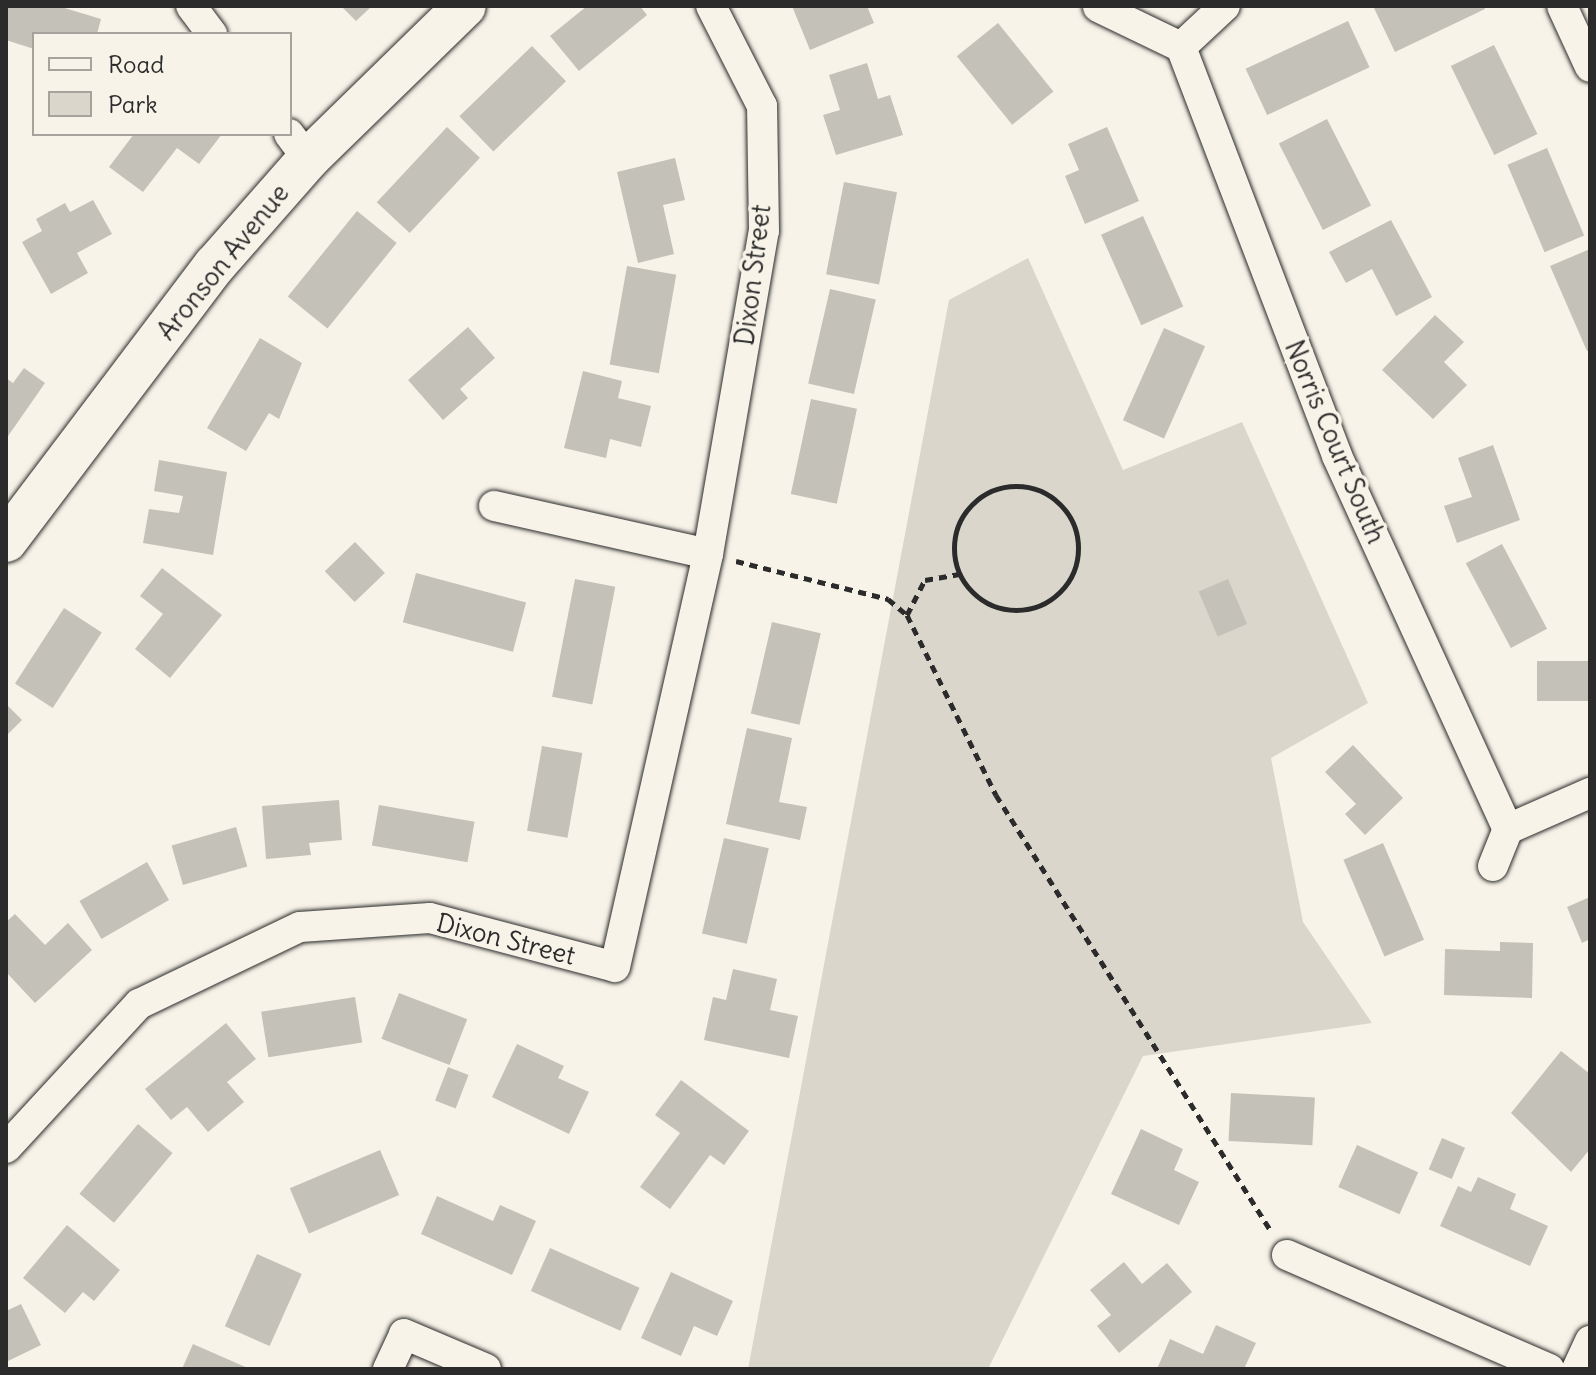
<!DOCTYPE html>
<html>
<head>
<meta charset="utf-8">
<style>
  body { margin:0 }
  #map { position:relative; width:1596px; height:1375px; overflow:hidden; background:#f7f3e8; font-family:Delius,sans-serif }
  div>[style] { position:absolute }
  .green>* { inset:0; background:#dad6cc }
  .building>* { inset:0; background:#c4c1b9; transform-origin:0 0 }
  .path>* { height:5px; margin-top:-2.5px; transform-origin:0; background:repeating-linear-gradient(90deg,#2b2b2b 0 8px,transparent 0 14px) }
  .path>.ring { margin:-2.5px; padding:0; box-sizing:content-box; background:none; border:5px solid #2b2b2b; border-radius:50% }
  .roads { filter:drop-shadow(0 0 2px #2b2b2b) drop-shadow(0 0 2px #2b2b2b) }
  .street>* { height:30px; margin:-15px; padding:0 15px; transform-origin:15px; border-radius:15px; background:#f7f3e8 }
  .secondary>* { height:42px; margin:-21px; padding:0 21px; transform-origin:21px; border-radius:21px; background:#f7f3e8 }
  span { translate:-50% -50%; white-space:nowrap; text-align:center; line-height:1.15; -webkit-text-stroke:7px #f7f3e8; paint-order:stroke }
  .street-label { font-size:26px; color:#2b2b2b }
  .frame { position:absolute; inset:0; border:8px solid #2b2b2b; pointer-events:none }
  .legend { position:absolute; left:32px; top:32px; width:260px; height:104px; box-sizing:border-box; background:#f7f3e8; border:2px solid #a5a39c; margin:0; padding:10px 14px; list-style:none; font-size:24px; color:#2b2b2b }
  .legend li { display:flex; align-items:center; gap:16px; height:40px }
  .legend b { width:40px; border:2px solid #a5a39c }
</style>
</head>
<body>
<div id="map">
  <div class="green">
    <div style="clip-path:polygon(1028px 258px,1123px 470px,1242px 422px,1368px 703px,1271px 758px,1303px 922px,1372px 1023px,1143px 1056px,988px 1369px,748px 1369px,949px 300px)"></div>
  </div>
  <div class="building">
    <div style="clip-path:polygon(6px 6px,58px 6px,101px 19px,97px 34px,34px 34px,34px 49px,6px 40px)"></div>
    <div style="clip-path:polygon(341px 6px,372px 6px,356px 21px)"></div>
    <div style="clip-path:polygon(587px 6px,640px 6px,647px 15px,579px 71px,550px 36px)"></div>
    <div style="clip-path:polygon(792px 6px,867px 6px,874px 23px,810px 50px)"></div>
    <div style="clip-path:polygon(1373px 6px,1484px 6px,1485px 9px,1395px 52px)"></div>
    <div style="left:1348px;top:21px;width:51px;height:113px;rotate:65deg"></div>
    <div style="left:998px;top:23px;width:88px;height:53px;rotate:51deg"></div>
    <div style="left:1494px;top:45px;width:99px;height:48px;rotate:64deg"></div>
    <div style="left:532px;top:46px;width:49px;height:101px;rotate:46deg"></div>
    <div style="clip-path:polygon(867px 63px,878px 99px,890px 95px,903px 135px,836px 155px,823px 115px,840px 110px,829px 75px)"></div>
    <div style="left:1327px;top:119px;width:97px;height:54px;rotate:63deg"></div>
    <div style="left:447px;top:127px;width:45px;height:103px;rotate:43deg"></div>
    <div style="clip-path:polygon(1107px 127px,1139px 201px,1085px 224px,1065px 176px,1079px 170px,1068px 144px)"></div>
    <div style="clip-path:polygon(134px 134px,222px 134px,199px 164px,177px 148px,143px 192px,109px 167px)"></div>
    <div style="left:1547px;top:148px;width:95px;height:43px;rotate:67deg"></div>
    <div style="clip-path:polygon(675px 158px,685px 200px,663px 205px,674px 254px,638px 263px,617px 172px)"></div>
    <div style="left:844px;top:182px;width:54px;height:94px;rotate:11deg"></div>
    <div style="clip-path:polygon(93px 200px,112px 234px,77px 253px,88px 273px,51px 294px,22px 242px,42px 231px,36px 219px,65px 203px,70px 212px)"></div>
    <div style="left:357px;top:211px;width:51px;height:110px;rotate:39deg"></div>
    <div style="left:1143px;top:216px;width:99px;height:46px;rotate:66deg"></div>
    <div style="clip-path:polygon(1391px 220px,1432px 297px,1396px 316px,1372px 269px,1346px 283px,1329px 252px)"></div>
    <div style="clip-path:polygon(1590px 249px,1590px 350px,1587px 351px,1550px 266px)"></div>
    <div style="left:627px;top:266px;width:50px;height:100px;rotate:10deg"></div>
    <div style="left:830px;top:289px;width:47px;height:97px;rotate:13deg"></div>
    <div style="clip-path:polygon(1435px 315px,1464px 342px,1444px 362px,1467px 385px,1433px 419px,1382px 370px)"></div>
    <div style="clip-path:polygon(468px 327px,495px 358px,460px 389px,468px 398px,443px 420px,408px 380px)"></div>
    <div style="left:1164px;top:328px;width:45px;height:101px;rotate:24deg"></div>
    <div style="clip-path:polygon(260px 338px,302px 363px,279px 419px,269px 413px,246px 451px,207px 428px)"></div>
    <div style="clip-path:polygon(24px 368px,45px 383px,6px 439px,6px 378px,13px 383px)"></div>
    <div style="clip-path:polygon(583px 371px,622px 381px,618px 398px,651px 406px,641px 447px,610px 439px,606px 458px,564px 448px)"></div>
    <div style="left:811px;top:399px;width:47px;height:97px;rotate:12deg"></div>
    <div style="clip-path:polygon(1493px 445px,1520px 520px,1457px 543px,1444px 506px,1472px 497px,1458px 458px)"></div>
    <div style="clip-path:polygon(159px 460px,227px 472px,213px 555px,143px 543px,149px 509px,179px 513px,183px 496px,154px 491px)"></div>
    <div style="left:355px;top:542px;width:43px;height:42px;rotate:46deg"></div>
    <div style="left:1502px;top:544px;width:96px;height:41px;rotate:62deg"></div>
    <div style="clip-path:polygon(162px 568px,222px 615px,170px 678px,135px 649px,163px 614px,140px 596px)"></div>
    <div style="left:416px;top:573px;width:114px;height:51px;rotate:15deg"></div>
    <div style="left:575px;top:579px;width:41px;height:120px;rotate:11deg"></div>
    <div style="left:1228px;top:579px;width:49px;height:32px;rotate:67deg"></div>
    <div style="left:64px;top:608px;width:45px;height:90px;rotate:33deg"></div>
    <div style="left:772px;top:622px;width:50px;height:94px;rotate:13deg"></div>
    <div style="left:1590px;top:661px;width:40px;height:53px;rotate:90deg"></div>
    <div style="clip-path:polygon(6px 704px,22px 720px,6px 736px)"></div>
    <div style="clip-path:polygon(747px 728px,792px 738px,779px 802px,807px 807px,800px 840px,726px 824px)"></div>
    <div style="clip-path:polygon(1353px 745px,1403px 798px,1365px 835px,1345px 814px,1356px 804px,1325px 772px)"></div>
    <div style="left:542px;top:746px;width:41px;height:86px;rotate:10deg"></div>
    <div style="clip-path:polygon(339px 800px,342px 840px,309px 843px,311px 855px,266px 859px,262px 806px)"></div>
    <div style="left:379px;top:805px;width:97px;height:41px;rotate:10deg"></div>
    <div style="left:236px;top:827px;width:41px;height:67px;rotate:74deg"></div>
    <div style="left:724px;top:838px;width:46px;height:98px;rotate:13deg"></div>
    <div style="left:1383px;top:843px;width:105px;height:43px;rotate:67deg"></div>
    <div style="left:147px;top:862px;width:44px;height:78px;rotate:60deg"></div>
    <div style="clip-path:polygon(1590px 897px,1590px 939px,1582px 943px,1567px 907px)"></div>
    <div style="clip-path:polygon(15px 914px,45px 945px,68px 923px,92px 950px,35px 1003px,6px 972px,6px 922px)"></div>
    <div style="clip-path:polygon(1500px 942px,1533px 943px,1532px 998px,1444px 995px,1445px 949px,1500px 951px)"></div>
    <div style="clip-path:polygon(733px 969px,777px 979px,770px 1010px,798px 1016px,789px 1058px,704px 1040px,713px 997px,726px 1000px)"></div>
    <div style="left:399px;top:993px;width:73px;height:49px;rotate:21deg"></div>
    <div style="left:355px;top:997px;width:46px;height:95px;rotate:81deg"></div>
    <div style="clip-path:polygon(226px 1023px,256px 1059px,227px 1082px,244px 1102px,208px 1132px,187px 1107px,171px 1120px,145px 1089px)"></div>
    <div style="clip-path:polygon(517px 1044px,564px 1066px,558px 1078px,589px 1092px,569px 1134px,492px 1097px)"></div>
    <div style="clip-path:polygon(1561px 1051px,1590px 1074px,1590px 1149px,1571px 1172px,1511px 1113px)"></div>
    <div style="left:448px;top:1067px;width:22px;height:36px;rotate:21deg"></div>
    <div style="clip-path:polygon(681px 1080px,749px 1131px,724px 1165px,710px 1155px,670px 1209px,640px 1187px,680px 1133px,655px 1115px)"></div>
    <div style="left:1231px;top:1093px;width:84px;height:48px;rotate:3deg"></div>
    <div style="left:138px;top:1124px;width:45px;height:91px;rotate:40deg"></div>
    <div style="clip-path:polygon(1141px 1129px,1183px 1149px,1174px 1170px,1199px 1182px,1179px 1225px,1111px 1194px)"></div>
    <div style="left:1442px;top:1138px;width:25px;height:34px;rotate:23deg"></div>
    <div style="left:1357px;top:1145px;width:67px;height:46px;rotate:24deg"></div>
    <div style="left:380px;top:1150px;width:49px;height:98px;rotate:67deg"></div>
    <div style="clip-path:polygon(1478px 1177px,1516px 1194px,1510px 1209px,1548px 1226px,1530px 1266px,1440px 1226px,1458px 1186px,1471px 1192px)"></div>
    <div style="clip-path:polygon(437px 1196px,493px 1221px,500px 1205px,536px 1221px,512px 1275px,421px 1234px)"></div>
    <div style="clip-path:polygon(67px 1225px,120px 1270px,94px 1301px,83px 1292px,65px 1313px,23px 1278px)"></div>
    <div style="left:550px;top:1248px;width:98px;height:47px;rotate:24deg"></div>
    <div style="left:257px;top:1254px;width:49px;height:79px;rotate:24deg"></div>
    <div style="clip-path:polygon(1124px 1262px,1142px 1284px,1167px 1263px,1192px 1292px,1119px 1353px,1097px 1326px,1111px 1315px,1090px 1290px)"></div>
    <div style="clip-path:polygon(671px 1272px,733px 1301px,717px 1336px,694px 1326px,681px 1356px,641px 1338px)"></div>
    <div style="clip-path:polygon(21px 1304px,41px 1345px,6px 1362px,6px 1311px)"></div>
    <div style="clip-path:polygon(1216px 1325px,1256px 1343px,1244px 1369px,1157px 1369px,1170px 1339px,1203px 1354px)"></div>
    <div style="clip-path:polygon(193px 1344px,250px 1369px,182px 1369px)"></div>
  </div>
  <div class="path">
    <div class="ring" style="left:954px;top:486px;width:119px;height:119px"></div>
    <div style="left:736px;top:561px;width:157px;rotate:14deg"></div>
    <div style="left:888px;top:599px;width:25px;rotate:40deg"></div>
    <div style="left:907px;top:615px;width:201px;rotate:63.7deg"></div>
    <div style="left:996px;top:795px;width:515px;rotate:57.76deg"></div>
    <div style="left:907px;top:615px;width:39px;rotate:-63deg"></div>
    <div style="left:925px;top:580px;width:35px;rotate:-10deg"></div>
  </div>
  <div class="roads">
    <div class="street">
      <div style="left:191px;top:6px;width:35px;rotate:53deg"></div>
      <div style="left:1562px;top:6px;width:67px;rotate:65.3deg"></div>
      <div style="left:1098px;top:7px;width:92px;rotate:25.7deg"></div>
      <div style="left:1181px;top:47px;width:438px;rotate:69.1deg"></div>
      <div style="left:1337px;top:456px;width:410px;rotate:65.4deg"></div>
      <div style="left:1181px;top:47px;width:60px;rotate:-43deg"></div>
      <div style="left:289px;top:134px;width:31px;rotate:53deg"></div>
      <div style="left:494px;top:506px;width:219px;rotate:12.6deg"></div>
      <div style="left:1508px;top:829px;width:90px;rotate:-23.7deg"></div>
      <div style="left:1493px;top:866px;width:40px;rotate:-68deg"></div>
      <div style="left:6px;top:1148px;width:196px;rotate:-47.3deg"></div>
      <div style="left:139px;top:1004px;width:178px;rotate:-25.6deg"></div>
      <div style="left:300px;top:927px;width:130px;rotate:-4deg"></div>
      <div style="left:430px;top:918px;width:191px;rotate:14.8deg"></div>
      <div style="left:615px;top:967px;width:423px;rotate:-77.3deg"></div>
      <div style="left:708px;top:554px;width:328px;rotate:-80.2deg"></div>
      <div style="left:764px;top:231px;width:125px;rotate:-90.9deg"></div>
      <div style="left:762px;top:106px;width:112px;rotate:-117deg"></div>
      <div style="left:1287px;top:1255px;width:286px;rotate:23.5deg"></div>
      <div style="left:388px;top:1369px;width:38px;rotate:-65deg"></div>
      <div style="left:404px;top:1334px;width:89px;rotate:23.1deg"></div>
      <div style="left:1577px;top:1369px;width:31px;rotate:-65deg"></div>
    </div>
    <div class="secondary">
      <div style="left:6px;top:541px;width:346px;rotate:-52.9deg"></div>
      <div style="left:215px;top:265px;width:141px;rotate:-48.7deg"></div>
      <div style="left:308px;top:159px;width:219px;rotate:-44.3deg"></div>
    </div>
  </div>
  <div class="street-label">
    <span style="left:223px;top:262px;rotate:-51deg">Aronson Avenue</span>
    <span style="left:753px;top:275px;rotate:-83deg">Dixon Street</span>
    <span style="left:1335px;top:442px;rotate:67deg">Norris Court South</span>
    <span style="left:506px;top:939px;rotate:14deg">Dixon Street</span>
  </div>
  <div class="frame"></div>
  <ul class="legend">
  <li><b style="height:10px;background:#f7f3e8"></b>Road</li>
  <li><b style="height:22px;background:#dad6cc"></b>Park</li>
  </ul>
</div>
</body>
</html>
